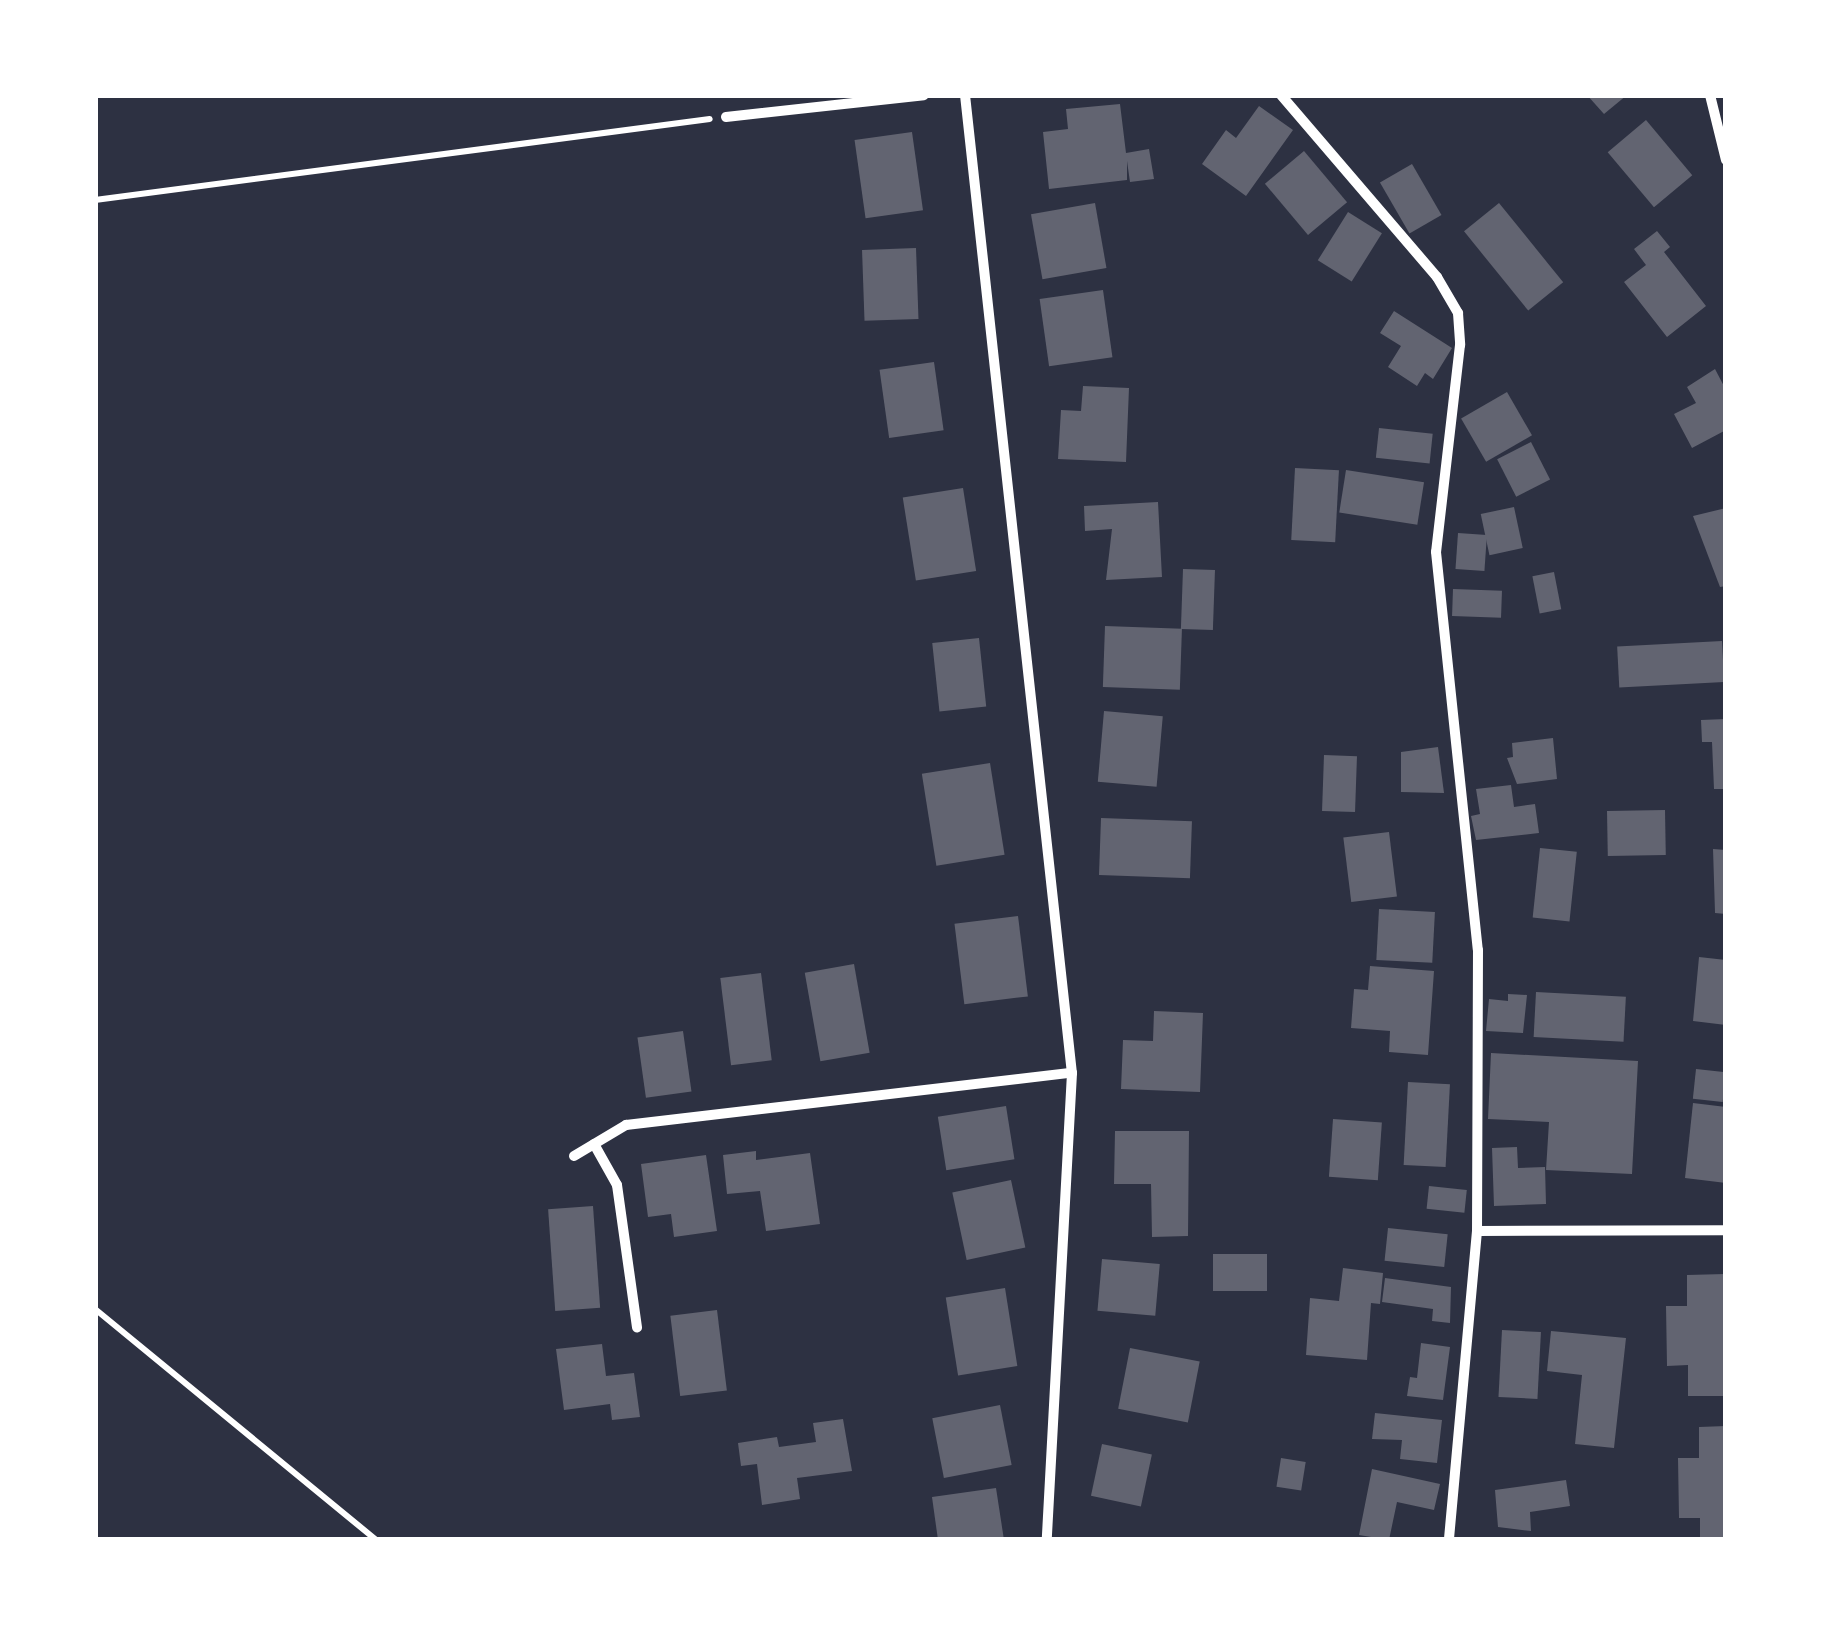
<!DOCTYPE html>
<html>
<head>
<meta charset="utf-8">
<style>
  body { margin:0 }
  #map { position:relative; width:1821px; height:1635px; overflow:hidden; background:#2d3142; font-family:Montserrat,sans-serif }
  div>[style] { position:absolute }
  .building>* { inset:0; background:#626471; transform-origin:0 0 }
  .path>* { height:6px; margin:-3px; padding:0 3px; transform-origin:3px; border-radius:3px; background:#fff }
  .minor>* { height:10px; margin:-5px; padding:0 5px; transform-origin:5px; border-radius:5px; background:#fff }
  span { translate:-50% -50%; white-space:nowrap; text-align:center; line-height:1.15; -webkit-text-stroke:9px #fff; paint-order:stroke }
  .frame { position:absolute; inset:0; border:98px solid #fff; pointer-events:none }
</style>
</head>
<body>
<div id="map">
  <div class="building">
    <div style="clip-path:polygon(1587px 95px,1627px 95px,1604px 114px)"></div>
    <div style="clip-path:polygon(1120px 104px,1126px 153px,1149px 149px,1154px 179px,1130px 182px,1127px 161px,1127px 180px,1049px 189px,1043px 132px,1068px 129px,1066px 109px)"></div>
    <div style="clip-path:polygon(1259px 106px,1293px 130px,1246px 196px,1202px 164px,1226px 130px,1236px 138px)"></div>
    <div style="left:1646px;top:120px;width:72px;height:50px;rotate:50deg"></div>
    <div style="left:912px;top:132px;width:79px;height:58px;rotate:82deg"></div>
    <div style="left:1304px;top:151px;width:67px;height:51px;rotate:50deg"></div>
    <div style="left:1412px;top:164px;width:59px;height:37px;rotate:60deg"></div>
    <div style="left:1095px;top:203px;width:66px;height:65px;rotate:80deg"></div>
    <div style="left:1499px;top:203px;width:102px;height:45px;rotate:51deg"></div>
    <div style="left:1348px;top:212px;width:40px;height:57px;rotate:32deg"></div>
    <div style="clip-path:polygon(1657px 231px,1670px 247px,1664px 252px,1706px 306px,1667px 337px,1624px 282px,1646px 265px,1634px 249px)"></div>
    <div style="left:916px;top:248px;width:71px;height:54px;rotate:88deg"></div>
    <div style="left:1103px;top:290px;width:68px;height:64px;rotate:82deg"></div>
    <div style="clip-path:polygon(1394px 311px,1452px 348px,1433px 379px,1425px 373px,1417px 386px,1388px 367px,1401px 346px,1380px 333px)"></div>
    <div style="left:934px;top:362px;width:69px;height:55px;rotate:82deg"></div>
    <div style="clip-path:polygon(1715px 369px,1726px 390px,1726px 430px,1692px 448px,1674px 414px,1696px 403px,1687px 387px)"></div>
    <div style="clip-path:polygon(1083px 386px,1129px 388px,1126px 462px,1058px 459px,1061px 410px,1081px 411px)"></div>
    <div style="left:1507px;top:392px;width:50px;height:53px;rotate:60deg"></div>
    <div style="left:1379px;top:428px;width:54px;height:30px;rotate:6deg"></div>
    <div style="left:1531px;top:442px;width:42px;height:38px;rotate:63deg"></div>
    <div style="left:1295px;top:468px;width:44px;height:72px;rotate:3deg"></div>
    <div style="left:1346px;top:470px;width:79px;height:43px;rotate:9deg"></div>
    <div style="left:963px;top:488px;width:84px;height:61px;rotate:81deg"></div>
    <div style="clip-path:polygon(1158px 502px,1162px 577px,1106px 580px,1112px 529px,1085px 531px,1084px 506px)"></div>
    <div style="left:1514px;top:507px;width:42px;height:34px;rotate:78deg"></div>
    <div style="clip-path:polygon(1726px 508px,1726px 586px,1720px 587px,1693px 516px)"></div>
    <div style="left:1458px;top:533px;width:29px;height:36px;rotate:4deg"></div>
    <div style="left:1183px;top:569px;width:32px;height:60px;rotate:2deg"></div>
    <div style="left:1554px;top:572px;width:38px;height:22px;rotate:79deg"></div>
    <div style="left:1453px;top:589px;width:49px;height:27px;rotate:2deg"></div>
    <div style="left:1105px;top:626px;width:77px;height:61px;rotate:2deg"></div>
    <div style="left:979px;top:638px;width:69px;height:47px;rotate:84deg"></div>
    <div style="left:1722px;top:641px;width:41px;height:105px;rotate:87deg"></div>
    <div style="left:1104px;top:711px;width:59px;height:71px;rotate:5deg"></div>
    <div style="clip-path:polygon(1726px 719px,1726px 789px,1714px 789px,1712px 742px,1702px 742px,1701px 720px)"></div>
    <div style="clip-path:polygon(1553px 738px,1557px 779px,1517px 784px,1507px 758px,1513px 757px,1512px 743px)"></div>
    <div style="clip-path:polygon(1438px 747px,1444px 793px,1401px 792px,1401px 752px)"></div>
    <div style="left:1324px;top:755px;width:33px;height:56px;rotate:2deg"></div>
    <div style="left:990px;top:763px;width:93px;height:69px;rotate:81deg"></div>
    <div style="clip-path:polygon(1511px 785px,1514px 807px,1535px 804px,1539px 833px,1476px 840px,1471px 816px,1480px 814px,1476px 789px)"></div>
    <div style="left:1665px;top:810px;width:45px;height:58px;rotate:89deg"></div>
    <div style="left:1101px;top:818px;width:91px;height:57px;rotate:2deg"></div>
    <div style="left:1389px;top:832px;width:65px;height:46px;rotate:83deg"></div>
    <div style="left:1540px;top:848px;width:37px;height:70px;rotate:6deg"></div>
    <div style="clip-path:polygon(1713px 849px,1726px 850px,1726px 914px,1715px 913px)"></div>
    <div style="left:1379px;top:909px;width:56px;height:51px;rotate:3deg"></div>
    <div style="left:1018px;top:916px;width:81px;height:64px;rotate:83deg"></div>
    <div style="clip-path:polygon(1699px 957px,1726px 960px,1726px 1025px,1693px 1021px)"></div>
    <div style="left:854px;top:964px;width:90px;height:50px;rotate:80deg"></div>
    <div style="clip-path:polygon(1370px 966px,1434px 971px,1428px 1055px,1389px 1052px,1390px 1031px,1351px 1028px,1354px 989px,1368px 990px)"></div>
    <div style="left:761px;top:973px;width:88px;height:41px;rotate:83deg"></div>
    <div style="left:1536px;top:992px;width:90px;height:45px;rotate:3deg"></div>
    <div style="clip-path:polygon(1508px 994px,1527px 995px,1523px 1033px,1486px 1031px,1489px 999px,1508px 1001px)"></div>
    <div style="clip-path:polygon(1154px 1011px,1203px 1013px,1200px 1092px,1121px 1089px,1123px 1040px,1153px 1041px)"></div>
    <div style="left:683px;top:1031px;width:61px;height:46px;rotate:82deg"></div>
    <div style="clip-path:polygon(1491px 1053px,1638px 1061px,1632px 1174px,1546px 1170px,1549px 1122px,1488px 1119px)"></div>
    <div style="left:1696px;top:1069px;width:30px;height:30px;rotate:6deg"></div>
    <div style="left:1408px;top:1082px;width:42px;height:83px;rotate:3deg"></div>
    <div style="clip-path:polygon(1693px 1103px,1726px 1107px,1726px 1183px,1685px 1178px)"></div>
    <div style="left:1006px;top:1106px;width:54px;height:69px;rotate:81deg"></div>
    <div style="left:1333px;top:1119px;width:49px;height:58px;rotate:4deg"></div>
    <div style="clip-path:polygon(1115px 1131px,1189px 1131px,1188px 1236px,1152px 1237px,1151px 1184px,1114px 1184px)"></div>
    <div style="clip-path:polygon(1517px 1147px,1518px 1168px,1545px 1167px,1546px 1204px,1494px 1206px,1492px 1148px)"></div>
    <div style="clip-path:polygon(756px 1151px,756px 1160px,810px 1153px,820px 1224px,766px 1231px,760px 1191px,727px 1194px,723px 1155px)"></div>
    <div style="clip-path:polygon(706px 1155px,717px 1231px,674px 1237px,671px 1214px,648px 1217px,641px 1164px)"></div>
    <div style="left:1011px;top:1180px;width:69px;height:60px;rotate:78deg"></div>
    <div style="left:1429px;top:1186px;width:38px;height:23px;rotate:6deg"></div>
    <div style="left:593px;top:1206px;width:102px;height:45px;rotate:86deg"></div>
    <div style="left:1388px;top:1228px;width:60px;height:33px;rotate:6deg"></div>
    <div style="left:1213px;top:1254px;width:54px;height:37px"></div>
    <div style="left:1102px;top:1259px;width:58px;height:52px;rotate:5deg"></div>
    <div style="clip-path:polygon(1343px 1268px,1383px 1273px,1380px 1304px,1371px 1303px,1367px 1360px,1306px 1355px,1310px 1298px,1339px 1301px)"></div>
    <div style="clip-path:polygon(1725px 1274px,1726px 1396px,1688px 1396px,1688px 1365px,1667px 1366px,1666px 1306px,1687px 1306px,1687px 1275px)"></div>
    <div style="clip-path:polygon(1385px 1278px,1451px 1287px,1450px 1323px,1432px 1321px,1433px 1309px,1382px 1302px)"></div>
    <div style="left:1005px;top:1288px;width:79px;height:60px;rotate:81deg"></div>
    <div style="left:717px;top:1310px;width:81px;height:47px;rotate:83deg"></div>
    <div style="left:1502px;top:1330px;width:39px;height:67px;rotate:3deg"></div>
    <div style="clip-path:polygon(1551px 1331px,1626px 1338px,1614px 1448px,1575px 1444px,1582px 1375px,1547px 1371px)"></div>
    <div style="clip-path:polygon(1421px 1343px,1450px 1347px,1443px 1400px,1407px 1396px,1410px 1377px,1417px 1378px)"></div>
    <div style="clip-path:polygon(602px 1344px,606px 1376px,634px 1373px,640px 1417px,612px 1420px,610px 1404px,564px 1410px,556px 1349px)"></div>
    <div style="left:1130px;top:1348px;width:71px;height:62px;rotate:11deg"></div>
    <div style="left:1000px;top:1405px;width:61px;height:69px;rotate:79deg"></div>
    <div style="clip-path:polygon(1375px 1413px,1442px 1420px,1437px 1463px,1400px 1459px,1402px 1440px,1372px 1439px)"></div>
    <div style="clip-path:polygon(843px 1419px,852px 1471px,797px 1478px,800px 1499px,762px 1505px,757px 1464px,741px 1466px,738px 1443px,777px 1437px,779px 1447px,816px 1442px,813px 1423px)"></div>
    <div style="clip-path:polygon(1726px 1426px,1726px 1540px,1700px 1540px,1700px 1518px,1679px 1518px,1678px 1458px,1699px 1458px,1699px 1427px)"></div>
    <div style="left:1102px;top:1444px;width:51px;height:53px;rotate:12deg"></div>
    <div style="left:1281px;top:1458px;width:25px;height:29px;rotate:9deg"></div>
    <div style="clip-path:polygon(1372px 1469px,1440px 1484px,1434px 1510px,1397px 1502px,1389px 1540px,1359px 1535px)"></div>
    <div style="clip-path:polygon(1566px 1480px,1570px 1506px,1530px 1512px,1531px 1531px,1498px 1527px,1495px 1490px)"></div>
    <div style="clip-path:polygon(996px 1488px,1004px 1540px,938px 1540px,932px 1497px)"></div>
  </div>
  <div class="path">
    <div style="left:95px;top:200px;width:620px;rotate:-7.5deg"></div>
    <div style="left:95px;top:1309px;width:364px;rotate:39.4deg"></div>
  </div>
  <div class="minor">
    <div style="left:965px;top:95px;width:984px;rotate:83.76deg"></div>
    <div style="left:1072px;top:1073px;width:468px;rotate:93.1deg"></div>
    <div style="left:1281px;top:95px;width:240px;rotate:49.4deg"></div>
    <div style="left:1437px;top:277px;width:42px;rotate:59.7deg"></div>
    <div style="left:1458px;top:313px;width:32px;rotate:86deg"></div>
    <div style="left:1460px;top:345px;width:208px;rotate:96.6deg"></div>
    <div style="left:1436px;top:552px;width:400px;rotate:84deg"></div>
    <div style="left:1478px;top:950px;width:281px;rotate:90.2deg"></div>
    <div style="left:1477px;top:1231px;width:310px;rotate:95.2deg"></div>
    <div style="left:1710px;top:95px;width:67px;rotate:76.2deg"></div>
    <div style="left:726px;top:117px;width:199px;rotate:-6.3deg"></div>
    <div style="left:594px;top:1144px;width:47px;rotate:60.7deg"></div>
    <div style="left:617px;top:1185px;width:144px;rotate:82deg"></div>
    <div style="left:574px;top:1156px;width:61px;rotate:-30.8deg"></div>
    <div style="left:626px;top:1125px;width:449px;rotate:-6.7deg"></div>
    <div style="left:1477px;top:1231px;width:249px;rotate:-0.2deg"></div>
  </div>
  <div class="frame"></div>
</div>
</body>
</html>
